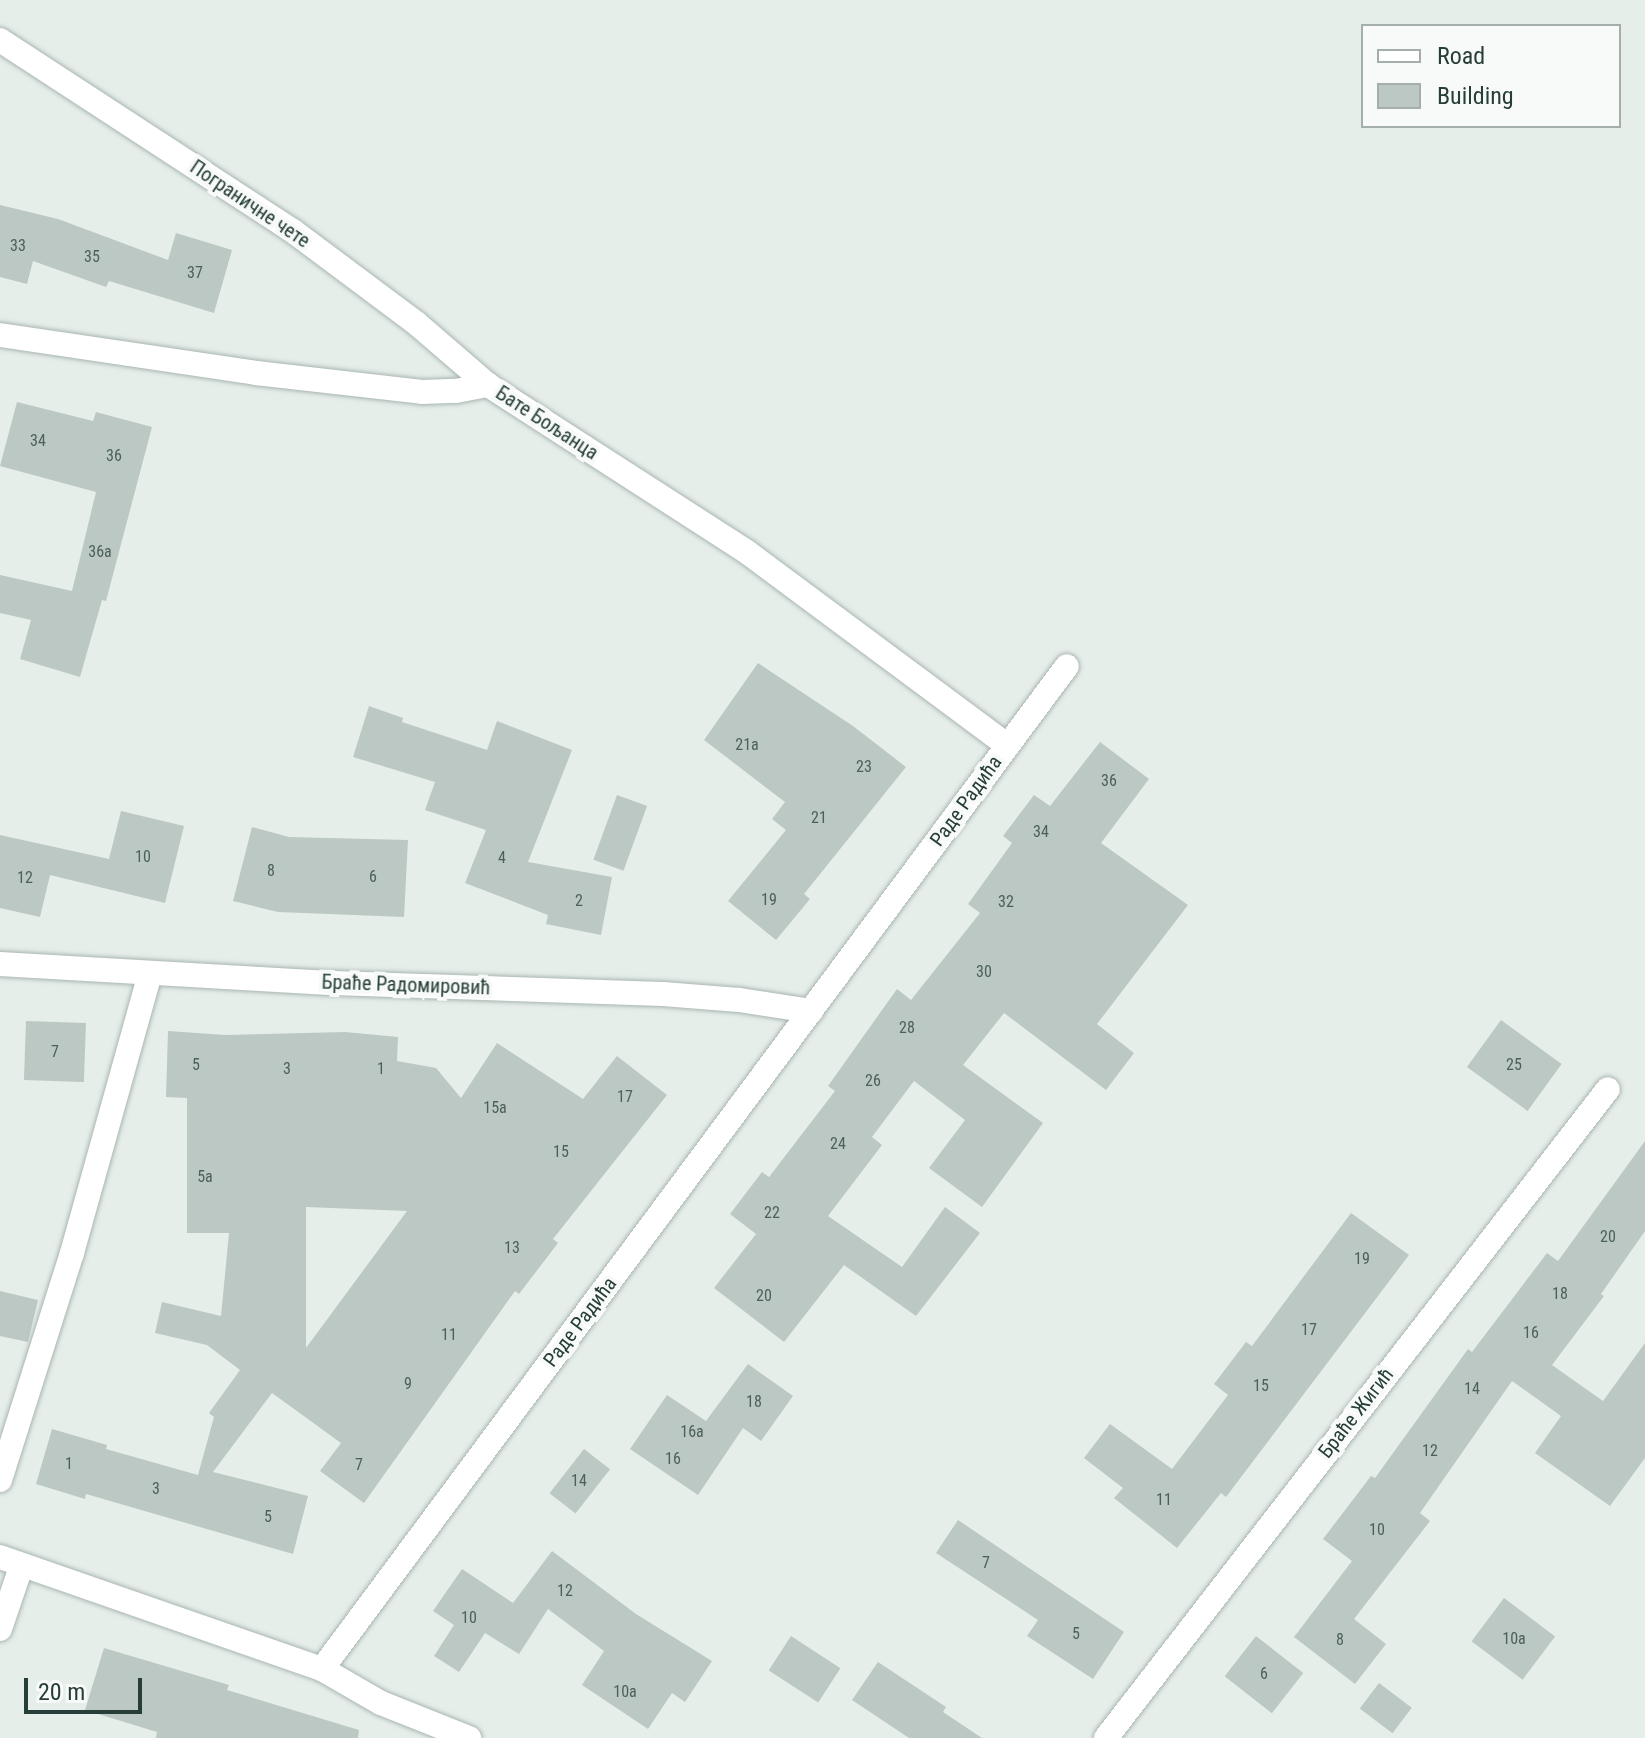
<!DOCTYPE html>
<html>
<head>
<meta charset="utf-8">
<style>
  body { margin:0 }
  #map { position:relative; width:1645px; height:1738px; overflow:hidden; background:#e6eeea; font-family:"Roboto Condensed",sans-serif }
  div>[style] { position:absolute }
  .building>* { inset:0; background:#bcc8c3; transform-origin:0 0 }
  .roads { filter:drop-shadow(0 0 2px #a9b6b1) drop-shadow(0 0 2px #a9b6b1) }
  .minor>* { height:24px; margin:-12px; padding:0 12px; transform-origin:12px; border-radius:12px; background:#fff }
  span { translate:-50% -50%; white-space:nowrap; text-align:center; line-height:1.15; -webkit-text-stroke:8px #f7faf8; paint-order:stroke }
  .number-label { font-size:16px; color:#4c605b }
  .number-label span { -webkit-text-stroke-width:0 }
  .street-label { font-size:20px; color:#273e38 }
  .legend { position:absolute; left:1361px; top:24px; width:260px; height:104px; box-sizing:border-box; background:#f7faf8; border:2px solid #a4afab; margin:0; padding:10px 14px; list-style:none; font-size:24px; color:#273e38 }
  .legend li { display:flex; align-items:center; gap:16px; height:40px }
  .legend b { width:40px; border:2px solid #a4afab }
  .scale { position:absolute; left:24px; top:1678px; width:118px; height:36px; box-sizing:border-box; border:4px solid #273e38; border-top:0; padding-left:10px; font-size:24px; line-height:28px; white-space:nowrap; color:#273e38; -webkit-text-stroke:6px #f7faf8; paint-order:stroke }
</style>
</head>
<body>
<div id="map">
  <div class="building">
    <div style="clip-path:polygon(0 205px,58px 219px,168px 260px,176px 233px,232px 250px,214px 313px,109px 281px,106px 287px,33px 261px,27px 284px,0 277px)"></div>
    <div style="clip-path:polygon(17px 402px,93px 421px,96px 412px,152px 427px,106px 601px,102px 600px,80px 677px,20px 659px,31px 620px,0 613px,0 575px,72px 591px,96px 492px,0 466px)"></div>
    <div style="clip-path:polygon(758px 663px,853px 726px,906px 767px,804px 894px,810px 899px,776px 940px,728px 901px,786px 830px,772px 819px,785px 802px,704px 740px)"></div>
    <div style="clip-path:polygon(369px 706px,403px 718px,402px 722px,487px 750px,497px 721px,572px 750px,528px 862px,612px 877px,601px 935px,546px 924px,548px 915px,465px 883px,486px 830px,425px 810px,435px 782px,353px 757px)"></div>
    <div style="clip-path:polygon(1100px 742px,1149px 779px,1101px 843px,1188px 905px,1097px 1024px,1134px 1053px,1106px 1090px,1004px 1013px,963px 1065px,1043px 1123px,982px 1207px,929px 1168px,965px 1120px,914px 1081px,872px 1137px,882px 1145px,828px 1216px,902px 1267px,945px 1207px,980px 1233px,916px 1316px,844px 1265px,784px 1342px,714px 1288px,756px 1234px,730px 1214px,762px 1172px,769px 1177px,835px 1091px,828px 1086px,897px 989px,911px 1000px,980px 913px,968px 904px,1012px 843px,1003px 836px,1034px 795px,1050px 806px)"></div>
    <div style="left:617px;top:795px;width:32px;height:69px;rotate:20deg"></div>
    <div style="clip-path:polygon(121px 811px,184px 826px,165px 903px,50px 875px,40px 917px,0 908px,0 835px,109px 859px)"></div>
    <div style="clip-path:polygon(252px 827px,289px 837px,408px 840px,404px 917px,278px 912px,233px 901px)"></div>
    <div style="left:1501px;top:1020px;width:75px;height:58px;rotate:36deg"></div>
    <div style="left:26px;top:1021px;width:60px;height:59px;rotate:2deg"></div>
    <div style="clip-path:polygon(evenodd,168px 1031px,226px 1035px,345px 1032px,398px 1037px,397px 1061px,436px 1068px,461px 1098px,497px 1043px,583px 1099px,617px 1056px,667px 1095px,553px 1239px,558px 1243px,519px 1294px,515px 1291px,364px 1503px,320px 1471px,341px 1443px,272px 1393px,213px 1472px,308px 1496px,293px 1554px,86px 1494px,85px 1499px,36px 1484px,52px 1429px,107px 1445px,106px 1449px,198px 1475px,214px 1417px,209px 1413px,240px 1370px,207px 1345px,155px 1333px,162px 1302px,221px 1316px,229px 1233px,187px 1233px,187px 1098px,166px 1097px,168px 1031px,306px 1207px,407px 1211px,306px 1348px,306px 1207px)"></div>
    <div style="clip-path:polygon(1645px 1141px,1645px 1231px,1601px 1294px,1604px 1296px,1552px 1365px,1603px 1401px,1645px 1343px,1645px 1458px,1610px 1506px,1535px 1453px,1561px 1416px,1512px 1381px,1420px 1513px,1430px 1521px,1354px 1619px,1386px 1644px,1355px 1684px,1294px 1637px,1352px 1561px,1323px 1539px,1371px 1476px,1375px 1478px,1468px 1349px,1472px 1352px,1547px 1253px,1558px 1261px)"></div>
    <div style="clip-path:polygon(1351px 1213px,1409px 1255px,1226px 1497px,1221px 1493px,1177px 1548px,1114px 1498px,1123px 1488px,1084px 1458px,1110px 1424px,1172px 1469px,1228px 1395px,1214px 1384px,1246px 1342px,1252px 1346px)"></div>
    <div style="clip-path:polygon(0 1291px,38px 1300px,28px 1342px,0 1336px)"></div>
    <div style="clip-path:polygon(748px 1364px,793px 1396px,761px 1441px,743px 1428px,698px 1495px,630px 1449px,667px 1395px,706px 1421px)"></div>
    <div style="left:584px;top:1449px;width:33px;height:56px;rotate:38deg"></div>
    <div style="clip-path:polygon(958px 1520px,1124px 1632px,1093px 1679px,1027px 1636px,1038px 1620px,936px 1553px)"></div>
    <div style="clip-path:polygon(552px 1551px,636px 1614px,712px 1661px,685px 1702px,672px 1693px,648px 1729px,582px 1685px,604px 1651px,548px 1609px,519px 1654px,485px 1633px,459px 1672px,434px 1656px,454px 1625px,433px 1611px,462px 1569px,513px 1603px)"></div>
    <div style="left:1504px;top:1598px;width:64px;height:54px;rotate:37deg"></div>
    <div style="left:791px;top:1636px;width:59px;height:41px;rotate:33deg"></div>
    <div style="left:1256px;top:1636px;width:60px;height:51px;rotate:38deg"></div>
    <div style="clip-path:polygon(104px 1648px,229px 1685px,227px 1690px,359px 1730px,358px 1738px,156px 1738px,157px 1732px,85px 1710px)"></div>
    <div style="clip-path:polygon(878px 1662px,946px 1707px,943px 1712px,982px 1738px,909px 1738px,852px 1700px)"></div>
    <div style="left:1379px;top:1683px;width:41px;height:32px;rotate:37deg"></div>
  </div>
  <div class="roads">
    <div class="minor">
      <div style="left:0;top:40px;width:350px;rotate:33.1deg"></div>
      <div style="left:293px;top:231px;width:154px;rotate:36.8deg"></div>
      <div style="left:416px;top:323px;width:95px;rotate:40.7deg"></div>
      <div style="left:488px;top:385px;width:308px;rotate:32.8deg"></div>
      <div style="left:747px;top:552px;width:324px;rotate:36.6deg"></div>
      <div style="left:0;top:335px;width:259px;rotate:8.4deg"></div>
      <div style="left:256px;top:373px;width:167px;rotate:6.5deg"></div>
      <div style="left:422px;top:392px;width:34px;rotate:-2deg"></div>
      <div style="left:456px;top:391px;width:33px;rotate:-11deg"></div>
      <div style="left:0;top:964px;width:334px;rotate:3.3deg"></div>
      <div style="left:333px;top:983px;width:330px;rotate:1.9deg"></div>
      <div style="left:663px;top:994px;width:76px;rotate:4.5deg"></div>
      <div style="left:739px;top:1000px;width:73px;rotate:8.7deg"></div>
      <div style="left:0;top:1480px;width:238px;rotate:-72.4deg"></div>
      <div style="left:72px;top:1253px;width:290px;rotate:-74.4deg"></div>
      <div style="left:0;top:1557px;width:341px;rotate:19.2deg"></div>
      <div style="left:322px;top:1669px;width:68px;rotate:30deg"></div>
      <div style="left:381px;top:1703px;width:95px;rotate:21.7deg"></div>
      <div style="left:0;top:1629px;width:65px;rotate:-71.3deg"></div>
      <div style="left:322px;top:1669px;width:1249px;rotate:-53.4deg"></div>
      <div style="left:1106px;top:1738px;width:820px;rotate:-52.28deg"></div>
    </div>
  </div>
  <div class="number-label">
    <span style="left:18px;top:246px">33</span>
    <span style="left:92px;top:257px">35</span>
    <span style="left:195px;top:273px">37</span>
    <span style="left:38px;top:441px">34</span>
    <span style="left:114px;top:456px">36</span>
    <span style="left:100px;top:552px">36a</span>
    <span style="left:747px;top:745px">21a</span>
    <span style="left:864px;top:767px">23</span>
    <span style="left:1109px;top:781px">36</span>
    <span style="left:819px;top:818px">21</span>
    <span style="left:1041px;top:832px">34</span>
    <span style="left:143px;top:857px">10</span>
    <span style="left:502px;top:858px">4</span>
    <span style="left:271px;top:871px">8</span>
    <span style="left:373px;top:877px">6</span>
    <span style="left:25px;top:878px">12</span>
    <span style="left:769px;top:900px">19</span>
    <span style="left:579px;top:901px">2</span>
    <span style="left:1006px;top:902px">32</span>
    <span style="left:984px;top:972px">30</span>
    <span style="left:907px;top:1028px">28</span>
    <span style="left:55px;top:1052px">7</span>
    <span style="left:196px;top:1065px">5</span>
    <span style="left:1514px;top:1065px">25</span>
    <span style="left:287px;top:1069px">3</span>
    <span style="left:381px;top:1069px">1</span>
    <span style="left:873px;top:1081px">26</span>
    <span style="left:625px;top:1097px">17</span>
    <span style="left:495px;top:1108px">15a</span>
    <span style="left:838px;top:1144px">24</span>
    <span style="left:561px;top:1152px">15</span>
    <span style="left:205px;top:1177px">5a</span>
    <span style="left:772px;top:1213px">22</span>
    <span style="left:1608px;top:1237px">20</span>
    <span style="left:512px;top:1248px">13</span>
    <span style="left:1362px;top:1259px">19</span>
    <span style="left:1560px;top:1294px">18</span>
    <span style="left:764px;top:1296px">20</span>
    <span style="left:1309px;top:1330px">17</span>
    <span style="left:1531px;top:1333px">16</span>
    <span style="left:449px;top:1335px">11</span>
    <span style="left:408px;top:1384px">9</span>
    <span style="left:1261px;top:1386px">15</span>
    <span style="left:1472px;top:1389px">14</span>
    <span style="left:754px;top:1402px">18</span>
    <span style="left:692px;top:1432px">16a</span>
    <span style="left:1430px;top:1451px">12</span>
    <span style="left:673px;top:1459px">16</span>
    <span style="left:69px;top:1464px">1</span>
    <span style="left:359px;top:1465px">7</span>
    <span style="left:579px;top:1481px">14</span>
    <span style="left:156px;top:1489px">3</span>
    <span style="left:1164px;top:1500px">11</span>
    <span style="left:268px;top:1517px">5</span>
    <span style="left:1377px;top:1530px">10</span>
    <span style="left:986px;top:1563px">7</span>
    <span style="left:565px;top:1591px">12</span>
    <span style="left:469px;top:1618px">10</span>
    <span style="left:1076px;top:1634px">5</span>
    <span style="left:1514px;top:1639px">10a</span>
    <span style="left:1340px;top:1640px">8</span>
    <span style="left:1264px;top:1674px">6</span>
    <span style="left:625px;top:1692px">10a</span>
  </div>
  <div class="street-label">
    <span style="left:250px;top:204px;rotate:34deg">Пограничне чете</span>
    <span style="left:547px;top:423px;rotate:33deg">Бате Бољанца</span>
    <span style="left:966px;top:801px;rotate:-54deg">Раде Радића</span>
    <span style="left:406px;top:985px;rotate:2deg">Браће Радомировић</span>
    <span style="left:580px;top:1322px;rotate:-53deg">Раде Радића</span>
    <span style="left:1356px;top:1413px;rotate:-52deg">Браће Жигић</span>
  </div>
  <ul class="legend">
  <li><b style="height:10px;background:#fff"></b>Road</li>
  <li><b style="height:22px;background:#bcc8c3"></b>Building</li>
  </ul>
  <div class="scale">20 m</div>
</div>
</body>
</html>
